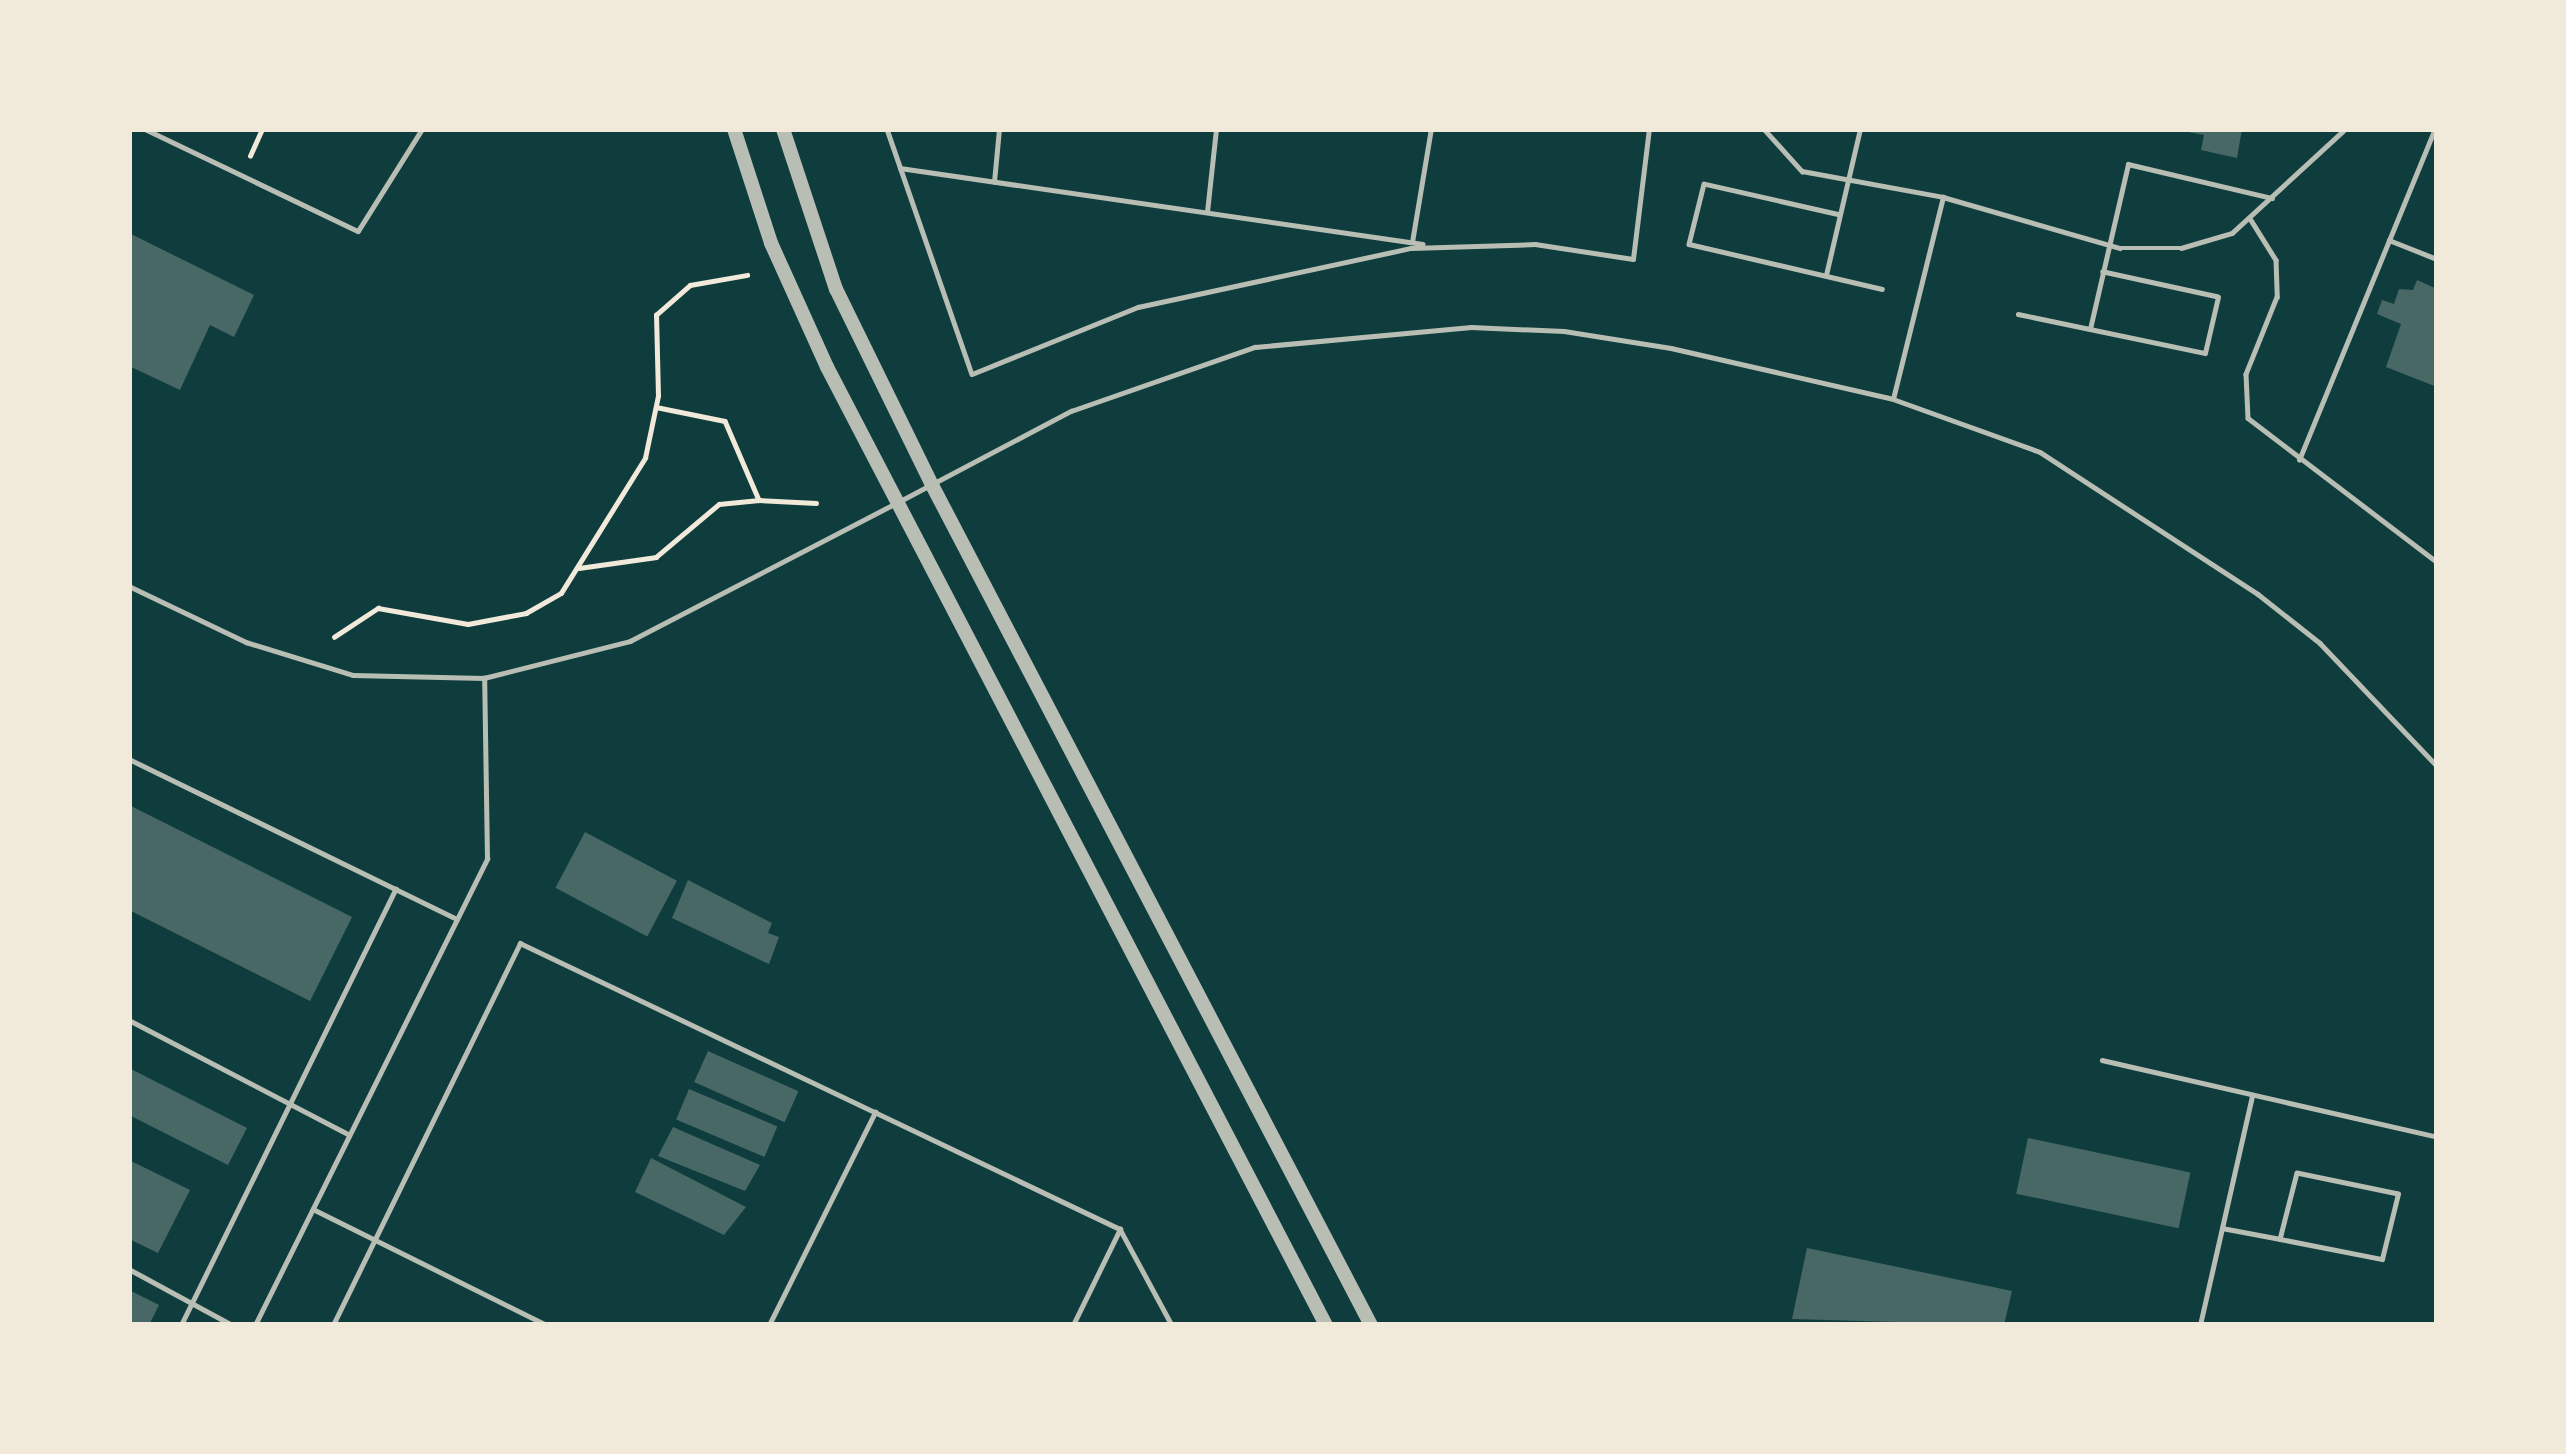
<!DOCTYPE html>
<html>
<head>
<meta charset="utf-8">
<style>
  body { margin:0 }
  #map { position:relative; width:2566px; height:1454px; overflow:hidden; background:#0f3d3e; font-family:"DM Sans",sans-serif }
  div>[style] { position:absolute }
  .building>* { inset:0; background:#486865; transform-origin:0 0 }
  .path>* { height:4.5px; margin:-2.25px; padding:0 2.25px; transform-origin:2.25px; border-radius:2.25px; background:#f1e9da }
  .service>* { height:4.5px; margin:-2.25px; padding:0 2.25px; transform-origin:2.25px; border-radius:2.25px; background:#b8beb3 }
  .tertiary>* { height:14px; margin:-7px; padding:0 7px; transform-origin:7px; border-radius:7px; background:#b8beb3 }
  span { translate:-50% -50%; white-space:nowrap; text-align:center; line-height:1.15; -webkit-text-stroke:12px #f1e9da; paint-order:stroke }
  .frame { position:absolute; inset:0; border:132px solid #f1e9da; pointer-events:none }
</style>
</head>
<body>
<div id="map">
  <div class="building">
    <div style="clip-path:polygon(2242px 129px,2237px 158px,2201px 150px,2204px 135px,2183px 131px)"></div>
    <div style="clip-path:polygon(129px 233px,254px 295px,234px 337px,210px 325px,180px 390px,129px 366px)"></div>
    <div style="clip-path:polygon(2417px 280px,2437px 289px,2437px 387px,2386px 367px,2401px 324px,2377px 314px,2382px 300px,2394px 304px,2399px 289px,2413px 290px)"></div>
    <div style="clip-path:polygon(129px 805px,352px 917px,310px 1001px,129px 910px)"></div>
    <div style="left:585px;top:832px;width:104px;height:63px;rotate:28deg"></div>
    <div style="clip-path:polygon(688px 880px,772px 923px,768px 933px,779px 937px,769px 964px,672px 918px)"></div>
    <div style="left:708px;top:1051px;width:99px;height:34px;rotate:24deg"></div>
    <div style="clip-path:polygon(129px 1068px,247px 1128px,228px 1165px,129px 1115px)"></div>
    <div style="left:689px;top:1089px;width:96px;height:33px;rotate:23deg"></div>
    <div style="clip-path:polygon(673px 1127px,760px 1165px,745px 1191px,658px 1156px)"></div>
    <div style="left:2028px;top:1138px;width:166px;height:57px;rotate:12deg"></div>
    <div style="clip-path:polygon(651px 1158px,746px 1207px,724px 1235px,635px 1192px)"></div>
    <div style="clip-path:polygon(129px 1160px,190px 1190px,158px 1253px,129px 1239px)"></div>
    <div style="clip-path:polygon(1807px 1248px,2012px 1291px,2004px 1325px,1792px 1319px)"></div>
    <div style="clip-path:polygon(129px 1290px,159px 1305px,149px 1325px,129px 1325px)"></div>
  </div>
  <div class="path">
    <div style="left:250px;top:156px;width:30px;rotate:-66deg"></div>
    <div style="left:656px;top:407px;width:70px;rotate:11.5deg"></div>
    <div style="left:725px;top:421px;width:86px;rotate:66.7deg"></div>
    <div style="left:759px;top:500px;width:57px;rotate:3deg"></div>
    <div style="left:579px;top:568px;width:78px;rotate:-8.1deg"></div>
    <div style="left:656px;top:557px;width:82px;rotate:-40.1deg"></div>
    <div style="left:719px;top:504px;width:40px;rotate:-5.7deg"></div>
    <div style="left:334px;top:637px;width:53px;rotate:-33.4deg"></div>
    <div style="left:378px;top:608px;width:91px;rotate:10.1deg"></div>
    <div style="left:468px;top:624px;width:59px;rotate:-10.7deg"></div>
    <div style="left:526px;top:613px;width:40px;rotate:-29.7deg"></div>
    <div style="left:561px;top:593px;width:159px;rotate:-58.1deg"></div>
    <div style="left:645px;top:458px;width:63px;rotate:-78.2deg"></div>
    <div style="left:658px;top:396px;width:81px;rotate:-91.4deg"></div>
    <div style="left:656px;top:315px;width:45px;rotate:-41.4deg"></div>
    <div style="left:690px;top:285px;width:58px;rotate:-10deg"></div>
  </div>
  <div class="service">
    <div style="left:145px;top:129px;width:236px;rotate:25.6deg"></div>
    <div style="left:358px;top:231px;width:120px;rotate:-57.9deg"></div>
    <div style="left:887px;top:129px;width:259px;rotate:70.9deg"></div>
    <div style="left:972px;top:374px;width:179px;rotate:-22deg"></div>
    <div style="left:1138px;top:307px;width:279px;rotate:-12.2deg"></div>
    <div style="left:1411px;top:248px;width:124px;rotate:-1.8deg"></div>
    <div style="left:1535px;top:244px;width:99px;rotate:8.7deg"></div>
    <div style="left:1633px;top:259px;width:131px;rotate:-83deg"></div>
    <div style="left:1764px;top:129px;width:57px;rotate:47.9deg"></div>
    <div style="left:1802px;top:171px;width:143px;rotate:10.4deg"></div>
    <div style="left:1943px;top:197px;width:184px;rotate:16.1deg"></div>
    <div style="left:2120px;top:248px;width:61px"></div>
    <div style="left:2181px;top:248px;width:53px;rotate:-16.4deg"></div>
    <div style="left:2232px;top:233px;width:154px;rotate:-42.6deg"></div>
    <div style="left:900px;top:168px;width:528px;rotate:8.27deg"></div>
    <div style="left:994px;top:182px;width:53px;rotate:-84.6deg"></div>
    <div style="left:1207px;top:212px;width:83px;rotate:-83.8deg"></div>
    <div style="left:1840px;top:215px;width:139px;rotate:-167.2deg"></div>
    <div style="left:1704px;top:184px;width:62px;rotate:104deg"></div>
    <div style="left:1689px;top:244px;width:198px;rotate:13.1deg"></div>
    <div style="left:2251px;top:220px;width:47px;rotate:58deg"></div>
    <div style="left:2276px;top:260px;width:37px;rotate:88deg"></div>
    <div style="left:2277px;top:297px;width:83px;rotate:111.9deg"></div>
    <div style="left:2246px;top:374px;width:44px;rotate:87.4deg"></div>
    <div style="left:2248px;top:418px;width:238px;rotate:37.3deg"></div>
    <div style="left:2389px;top:240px;width:52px;rotate:21.6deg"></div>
    <div style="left:1412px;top:242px;width:115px;rotate:-80.5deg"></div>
    <div style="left:1826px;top:275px;width:150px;rotate:-76.9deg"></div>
    <div style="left:2018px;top:314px;width:191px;rotate:11.8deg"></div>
    <div style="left:2205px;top:353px;width:57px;rotate:-76.9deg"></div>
    <div style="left:2218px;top:297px;width:118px;rotate:-167.7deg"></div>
    <div style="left:2090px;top:329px;width:169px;rotate:-77deg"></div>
    <div style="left:2128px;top:164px;width:148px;rotate:13.3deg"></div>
    <div style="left:1893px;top:399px;width:208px;rotate:-76.1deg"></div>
    <div style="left:2299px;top:460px;width:358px;rotate:-67.7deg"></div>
    <div style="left:902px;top:500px;width:191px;rotate:-27.8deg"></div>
    <div style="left:1071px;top:411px;width:195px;rotate:-19.2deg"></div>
    <div style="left:1255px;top:347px;width:217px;rotate:-5.3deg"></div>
    <div style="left:1471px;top:327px;width:93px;rotate:2.5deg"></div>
    <div style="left:1564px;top:331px;width:108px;rotate:9deg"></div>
    <div style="left:1671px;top:348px;width:228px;rotate:12.9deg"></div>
    <div style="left:1893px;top:399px;width:156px;rotate:19.8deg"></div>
    <div style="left:2040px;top:452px;width:260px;rotate:33.1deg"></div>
    <div style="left:2258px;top:594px;width:79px;rotate:38.3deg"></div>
    <div style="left:2320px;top:643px;width:170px;rotate:46.4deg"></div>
    <div style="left:129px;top:586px;width:130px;rotate:25.6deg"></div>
    <div style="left:246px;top:642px;width:112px;rotate:17.1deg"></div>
    <div style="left:353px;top:675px;width:131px;rotate:1.3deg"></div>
    <div style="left:484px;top:678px;width:151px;rotate:-14.2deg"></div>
    <div style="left:630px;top:641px;width:295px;rotate:-27.4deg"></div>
    <div style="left:129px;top:759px;width:365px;rotate:26deg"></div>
    <div style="left:129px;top:1020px;width:247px;rotate:27.5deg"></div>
    <div style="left:2102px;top:1060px;width:344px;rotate:12.9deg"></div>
    <div style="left:313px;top:1209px;width:261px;rotate:26.4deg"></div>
    <div style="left:2222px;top:1228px;width:59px;rotate:10.7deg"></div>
    <div style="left:2280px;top:1239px;width:104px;rotate:11.1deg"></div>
    <div style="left:2382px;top:1259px;width:67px;rotate:-76.2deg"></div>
    <div style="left:2398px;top:1194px;width:103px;rotate:-168.3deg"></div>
    <div style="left:2297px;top:1173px;width:68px;rotate:104.4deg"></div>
    <div style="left:129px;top:1269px;width:117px;rotate:28.5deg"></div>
    <div style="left:181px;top:1325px;width:486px;rotate:-63.8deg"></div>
    <div style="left:255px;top:1325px;width:521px;rotate:-63.53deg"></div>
    <div style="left:487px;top:859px;width:181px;rotate:-90.9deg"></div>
    <div style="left:333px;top:1325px;width:425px;rotate:-63.9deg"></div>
    <div style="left:520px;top:943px;width:665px;rotate:25.49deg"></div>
    <div style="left:1120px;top:1229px;width:109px;rotate:61.6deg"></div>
    <div style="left:769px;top:1325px;width:238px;rotate:-63.5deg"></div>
    <div style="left:1073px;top:1325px;width:107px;rotate:-63.9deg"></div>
    <div style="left:2200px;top:1325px;width:235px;rotate:-77.2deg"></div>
  </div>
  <div class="tertiary">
    <div style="left:734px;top:129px;width:120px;rotate:72deg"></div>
    <div style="left:771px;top:243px;width:136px;rotate:65.7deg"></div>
    <div style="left:827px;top:367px;width:1080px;rotate:62.49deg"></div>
    <div style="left:783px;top:129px;width:169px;rotate:71.7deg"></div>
    <div style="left:836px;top:289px;width:218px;rotate:63.9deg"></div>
    <div style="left:932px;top:485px;width:948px;rotate:62.41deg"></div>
  </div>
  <div class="frame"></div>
</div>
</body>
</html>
